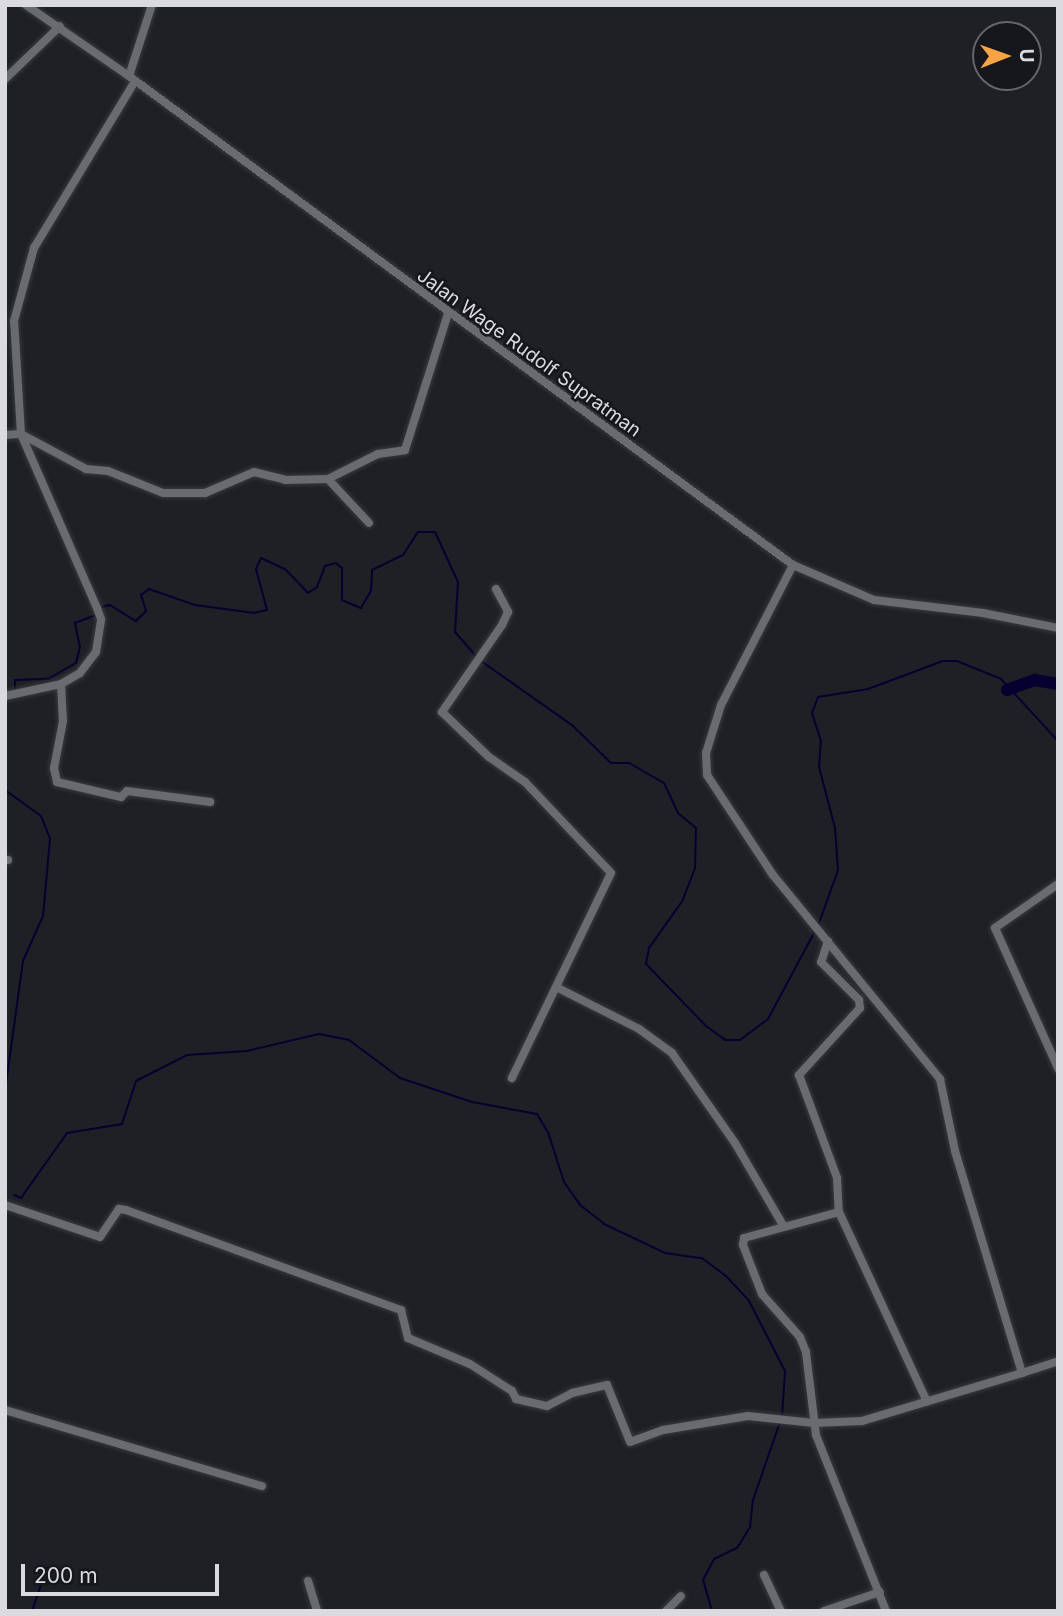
<!DOCTYPE html>
<html>
<head>
<meta charset="utf-8">
<style>
  body { margin:0 }
  #map { position:relative; width:1063px; height:1616px; overflow:hidden; background:#1f2025; font-family:Inter,sans-serif }
  div>[style] { position:absolute }
  .stream>* { height:2px; margin:-1px; padding:0 1px; transform-origin:1px; border-radius:1px; background:#060031 }
  .river>* { height:12px; margin:-6px; padding:0 6px; transform-origin:6px; border-radius:6px; background:#060031 }
  .roads { filter:drop-shadow(0 0 2px #393a3f) drop-shadow(0 0 2px #393a3f) }
  .street>* { height:8px; margin:-4px; padding:0 4px; transform-origin:4px; border-radius:4px; background:#6a6b6e }
  span { translate:-50% -50%; white-space:nowrap; text-align:center; line-height:1.15; -webkit-text-stroke:5px #16171c; paint-order:stroke }
  .street-label { font-size:19px; color:#dbdbdf }
  .frame { position:absolute; inset:0; border:7px solid #dbdbdf; pointer-events:none }
  .north { position:absolute; left:972px; top:21px; width:70px; height:70px; box-sizing:border-box; background:#16171c; border:2px solid #65656a; border-radius:50%; rotate:89deg; font-size:19px; font-weight:700; line-height:28px; text-align:center; color:#dbdbdf }
  .north::after { content:''; display:block; margin:auto; width:24px; height:32px; background:#f5a345; clip-path:polygon(50% 0,100% 100%,50% 72%,0 100%) }
  .scale { position:absolute; left:21px; top:1564px; width:198px; height:32px; box-sizing:border-box; border:4px solid #dbdbdf; border-top:0; padding-left:9px; font-size:21px; line-height:24px; white-space:nowrap; color:#dbdbdf; -webkit-text-stroke:5px #16171c; paint-order:stroke }
</style>
</head>
<body>
<div id="map">
  <div class="stream">
    <div style="left:101px;top:607px;width:9px;rotate:-13deg"></div>
    <div style="left:110px;top:605px;width:31px;rotate:32deg"></div>
    <div style="left:136px;top:621px;width:14px;rotate:-45deg"></div>
    <div style="left:146px;top:611px;width:17px;rotate:-107deg"></div>
    <div style="left:141px;top:595px;width:10px;rotate:-37deg"></div>
    <div style="left:149px;top:589px;width:49px;rotate:19.2deg"></div>
    <div style="left:195px;top:605px;width:60px;rotate:7.7deg"></div>
    <div style="left:254px;top:613px;width:13px;rotate:-13deg"></div>
    <div style="left:267px;top:610px;width:42px;rotate:-105deg"></div>
    <div style="left:256px;top:569px;width:12px;rotate:-66deg"></div>
    <div style="left:261px;top:558px;width:26px;rotate:25deg"></div>
    <div style="left:285px;top:569px;width:33px;rotate:46deg"></div>
    <div style="left:308px;top:593px;width:11px;rotate:-34deg"></div>
    <div style="left:317px;top:587px;width:22px;rotate:-69deg"></div>
    <div style="left:325px;top:566px;width:11px;rotate:-15deg"></div>
    <div style="left:336px;top:563px;width:8px;rotate:40deg"></div>
    <div style="left:342px;top:568px;width:32px;rotate:90deg"></div>
    <div style="left:342px;top:600px;width:21px;rotate:23deg"></div>
    <div style="left:361px;top:608px;width:20px;rotate:-60deg"></div>
    <div style="left:371px;top:591px;width:21px;rotate:-87deg"></div>
    <div style="left:372px;top:570px;width:34px;rotate:-26deg"></div>
    <div style="left:403px;top:555px;width:27px;rotate:-57deg"></div>
    <div style="left:418px;top:532px;width:17px"></div>
    <div style="left:435px;top:532px;width:55px;rotate:65.3deg"></div>
    <div style="left:458px;top:582px;width:50px;rotate:93.4deg"></div>
    <div style="left:455px;top:632px;width:33px;rotate:49deg"></div>
    <div style="left:481px;top:661px;width:113px;rotate:35.2deg"></div>
    <div style="left:573px;top:726px;width:53px;rotate:44.2deg"></div>
    <div style="left:611px;top:763px;width:18px"></div>
    <div style="left:629px;top:763px;width:40px;rotate:29.7deg"></div>
    <div style="left:664px;top:783px;width:33px;rotate:65deg"></div>
    <div style="left:678px;top:813px;width:23px;rotate:40deg"></div>
    <div style="left:696px;top:828px;width:40px;rotate:91.4deg"></div>
    <div style="left:695px;top:868px;width:34px;rotate:111deg"></div>
    <div style="left:683px;top:900px;width:59px;rotate:125.3deg"></div>
    <div style="left:649px;top:948px;width:16px;rotate:101deg"></div>
    <div style="left:646px;top:964px;width:86px;rotate:45.9deg"></div>
    <div style="left:706px;top:1026px;width:24px;rotate:36deg"></div>
    <div style="left:725px;top:1040px;width:15px"></div>
    <div style="left:740px;top:1040px;width:35px;rotate:-37deg"></div>
    <div style="left:768px;top:1019px;width:100px;rotate:-61.9deg"></div>
    <div style="left:15px;top:691px;width:11px;rotate:-90deg"></div>
    <div style="left:15px;top:680px;width:33px;rotate:-2deg"></div>
    <div style="left:48px;top:679px;width:32px;rotate:-30deg"></div>
    <div style="left:76px;top:663px;width:16px;rotate:-76deg"></div>
    <div style="left:80px;top:647px;width:25px;rotate:-102deg"></div>
    <div style="left:75px;top:623px;width:22px;rotate:-21deg"></div>
    <div style="left:5px;top:790px;width:44px;rotate:35.8deg"></div>
    <div style="left:41px;top:816px;width:24px;rotate:68deg"></div>
    <div style="left:50px;top:838px;width:78px;rotate:95.1deg"></div>
    <div style="left:43px;top:916px;width:49px;rotate:114deg"></div>
    <div style="left:23px;top:961px;width:130px;rotate:97.9deg"></div>
    <div style="left:818px;top:926px;width:59px;rotate:-70.3deg"></div>
    <div style="left:838px;top:870px;width:42px;rotate:-94.1deg"></div>
    <div style="left:835px;top:828px;width:63px;rotate:-104.7deg"></div>
    <div style="left:819px;top:767px;width:26px;rotate:-86deg"></div>
    <div style="left:821px;top:741px;width:29px;rotate:-108deg"></div>
    <div style="left:812px;top:713px;width:17px;rotate:-69deg"></div>
    <div style="left:818px;top:697px;width:51px;rotate:-9.1deg"></div>
    <div style="left:868px;top:689px;width:80px;rotate:-20.5deg"></div>
    <div style="left:943px;top:661px;width:14px"></div>
    <div style="left:957px;top:661px;width:48px;rotate:22.2deg"></div>
    <div style="left:1001px;top:679px;width:84px;rotate:47.4deg"></div>
    <div style="left:14px;top:1195px;width:8px;rotate:23deg"></div>
    <div style="left:21px;top:1198px;width:80px;rotate:-54.7deg"></div>
    <div style="left:67px;top:1133px;width:56px;rotate:-9.3deg"></div>
    <div style="left:122px;top:1124px;width:45px;rotate:-72deg"></div>
    <div style="left:136px;top:1081px;width:57px;rotate:-27deg"></div>
    <div style="left:187px;top:1055px;width:60px;rotate:-3.8deg"></div>
    <div style="left:247px;top:1051px;width:74px;rotate:-13.3deg"></div>
    <div style="left:319px;top:1034px;width:31px;rotate:11deg"></div>
    <div style="left:349px;top:1040px;width:64px;rotate:36.7deg"></div>
    <div style="left:400px;top:1078px;width:76px;rotate:18.4deg"></div>
    <div style="left:472px;top:1102px;width:66px;rotate:10.5deg"></div>
    <div style="left:537px;top:1114px;width:21px;rotate:59deg"></div>
    <div style="left:548px;top:1132px;width:52px;rotate:72.3deg"></div>
    <div style="left:564px;top:1182px;width:28px;rotate:55deg"></div>
    <div style="left:580px;top:1205px;width:31px;rotate:38deg"></div>
    <div style="left:604px;top:1224px;width:68px;rotate:25.4deg"></div>
    <div style="left:665px;top:1253px;width:37px;rotate:8deg"></div>
    <div style="left:702px;top:1258px;width:30px;rotate:37deg"></div>
    <div style="left:726px;top:1276px;width:34px;rotate:47deg"></div>
    <div style="left:749px;top:1301px;width:79px;rotate:62.8deg"></div>
    <div style="left:785px;top:1371px;width:46px;rotate:93.7deg"></div>
    <div style="left:32px;top:1611px;width:46px;rotate:-71.2deg"></div>
    <div style="left:712px;top:1611px;width:32px;rotate:-106deg"></div>
    <div style="left:703px;top:1580px;width:24px;rotate:-62deg"></div>
    <div style="left:714px;top:1559px;width:25px;rotate:-26deg"></div>
    <div style="left:737px;top:1548px;width:25px;rotate:-58deg"></div>
    <div style="left:750px;top:1527px;width:27px;rotate:-84deg"></div>
    <div style="left:753px;top:1500px;width:83px;rotate:-70.9deg"></div>
  </div>
  <div class="river">
    <div style="left:1007px;top:690px;width:30px;rotate:-20deg"></div>
    <div style="left:1035px;top:680px;width:23px;rotate:10deg"></div>
  </div>
  <div class="roads">
    <div class="street">
      <div style="left:26px;top:5px;width:125px;rotate:34.6deg"></div>
      <div style="left:129px;top:76px;width:825px;rotate:36.37deg"></div>
      <div style="left:793px;top:565px;width:88px;rotate:23.4deg"></div>
      <div style="left:874px;top:600px;width:110px;rotate:6.8deg"></div>
      <div style="left:983px;top:613px;width:76px;rotate:11.3deg"></div>
      <div style="left:129px;top:76px;width:75px;rotate:-72.1deg"></div>
      <div style="left:5px;top:79px;width:76px;rotate:-43.9deg"></div>
      <div style="left:5px;top:435px;width:16px;rotate:-4deg"></div>
      <div style="left:21px;top:434px;width:74px;rotate:28.3deg"></div>
      <div style="left:86px;top:469px;width:22px;rotate:5deg"></div>
      <div style="left:108px;top:471px;width:59px;rotate:21.8deg"></div>
      <div style="left:163px;top:493px;width:42px"></div>
      <div style="left:205px;top:493px;width:53px;rotate:-23.2deg"></div>
      <div style="left:254px;top:472px;width:32px;rotate:14deg"></div>
      <div style="left:285px;top:480px;width:43px;rotate:-1.3deg"></div>
      <div style="left:328px;top:479px;width:60px;rotate:47deg"></div>
      <div style="left:328px;top:479px;width:56px;rotate:-26.6deg"></div>
      <div style="left:378px;top:454px;width:27px;rotate:-8deg"></div>
      <div style="left:405px;top:450px;width:143px;rotate:-72.5deg"></div>
      <div style="left:793px;top:565px;width:157px;rotate:117.2deg"></div>
      <div style="left:721px;top:705px;width:50px;rotate:107.4deg"></div>
      <div style="left:706px;top:753px;width:22px;rotate:87deg"></div>
      <div style="left:707px;top:775px;width:120px;rotate:56.6deg"></div>
      <div style="left:773px;top:875px;width:264px;rotate:50.7deg"></div>
      <div style="left:940px;top:1079px;width:74px;rotate:78.2deg"></div>
      <div style="left:955px;top:1151px;width:232px;rotate:73.2deg"></div>
      <div style="left:1022px;top:1373px;width:38px;rotate:-18deg"></div>
      <div style="left:496px;top:589px;width:26px;rotate:62deg"></div>
      <div style="left:508px;top:612px;width:14px;rotate:115deg"></div>
      <div style="left:502px;top:625px;width:106px;rotate:124.6deg"></div>
      <div style="left:442px;top:712px;width:65px;rotate:43.8deg"></div>
      <div style="left:489px;top:757px;width:44px;rotate:34.8deg"></div>
      <div style="left:525px;top:782px;width:125px;rotate:46.6deg"></div>
      <div style="left:611px;top:873px;width:228px;rotate:115.8deg"></div>
      <div style="left:61px;top:684px;width:37px;rotate:87deg"></div>
      <div style="left:63px;top:721px;width:48px;rotate:100.8deg"></div>
      <div style="left:54px;top:768px;width:14px;rotate:78deg"></div>
      <div style="left:57px;top:782px;width:66px;rotate:13.2deg"></div>
      <div style="left:121px;top:797px;width:8px;rotate:-45deg"></div>
      <div style="left:127px;top:791px;width:84px;rotate:7.5deg"></div>
      <div style="left:5px;top:696px;width:57px;rotate:-12.1deg"></div>
      <div style="left:61px;top:684px;width:22px;rotate:-30deg"></div>
      <div style="left:80px;top:673px;width:26px;rotate:-53deg"></div>
      <div style="left:96px;top:652px;width:33px;rotate:-81deg"></div>
      <div style="left:101px;top:619px;width:12px;rotate:-110deg"></div>
      <div style="left:97px;top:608px;width:190px;rotate:-113.6deg"></div>
      <div style="left:21px;top:434px;width:113px;rotate:-93.5deg"></div>
      <div style="left:14px;top:321px;width:76px;rotate:-74.7deg"></div>
      <div style="left:34px;top:248px;width:195px;rotate:-58.8deg"></div>
      <div style="left:5px;top:860px;width:3px"></div>
      <div style="left:1058px;top:884px;width:77px;rotate:145.1deg"></div>
      <div style="left:995px;top:928px;width:154px;rotate:65.8deg"></div>
      <div style="left:828px;top:941px;width:22px;rotate:108deg"></div>
      <div style="left:821px;top:962px;width:54px;rotate:45deg"></div>
      <div style="left:859px;top:1000px;width:8px;rotate:83deg"></div>
      <div style="left:860px;top:1008px;width:91px;rotate:132.3deg"></div>
      <div style="left:799px;top:1075px;width:110px;rotate:69.7deg"></div>
      <div style="left:837px;top:1178px;width:34px;rotate:87deg"></div>
      <div style="left:558px;top:988px;width:91px;rotate:26.8deg"></div>
      <div style="left:639px;top:1029px;width:41px;rotate:36deg"></div>
      <div style="left:672px;top:1053px;width:110px;rotate:55deg"></div>
      <div style="left:735px;top:1143px;width:97px;rotate:59.7deg"></div>
      <div style="left:5px;top:1205px;width:100px;rotate:18.6deg"></div>
      <div style="left:100px;top:1237px;width:34px;rotate:-56deg"></div>
      <div style="left:119px;top:1209px;width:7px;rotate:8deg"></div>
      <div style="left:126px;top:1210px;width:293px;rotate:20deg"></div>
      <div style="left:401px;top:1310px;width:29px;rotate:76deg"></div>
      <div style="left:408px;top:1338px;width:67px;rotate:22.8deg"></div>
      <div style="left:470px;top:1364px;width:50px;rotate:32.7deg"></div>
      <div style="left:512px;top:1391px;width:9px;rotate:63deg"></div>
      <div style="left:516px;top:1399px;width:32px;rotate:13deg"></div>
      <div style="left:547px;top:1406px;width:28px;rotate:-27deg"></div>
      <div style="left:572px;top:1393px;width:36px;rotate:-13deg"></div>
      <div style="left:607px;top:1385px;width:61px;rotate:68deg"></div>
      <div style="left:630px;top:1442px;width:35px;rotate:-20deg"></div>
      <div style="left:663px;top:1430px;width:86px;rotate:-9.4deg"></div>
      <div style="left:748px;top:1416px;width:66px;rotate:6.1deg"></div>
      <div style="left:814px;top:1423px;width:48px;rotate:-2.4deg"></div>
      <div style="left:862px;top:1421px;width:167px;rotate:-16.7deg"></div>
      <div style="left:5px;top:1410px;width:268px;rotate:16.5deg"></div>
      <div style="left:764px;top:1575px;width:40px;rotate:65deg"></div>
      <div style="left:308px;top:1581px;width:31px;rotate:73deg"></div>
      <div style="left:666px;top:1611px;width:21px;rotate:-45deg"></div>
      <div style="left:824px;top:1611px;width:59px;rotate:-18.7deg"></div>
      <div style="left:886px;top:1611px;width:189px;rotate:-111.7deg"></div>
      <div style="left:816px;top:1435px;width:84px;rotate:-96.9deg"></div>
      <div style="left:806px;top:1352px;width:16px;rotate:-112deg"></div>
      <div style="left:800px;top:1337px;width:57px;rotate:-131.5deg"></div>
      <div style="left:762px;top:1294px;width:53px;rotate:-111.2deg"></div>
      <div style="left:743px;top:1245px;width:7px;rotate:-82deg"></div>
      <div style="left:744px;top:1238px;width:98px;rotate:-15.3deg"></div>
      <div style="left:839px;top:1212px;width:209px;rotate:65.1deg"></div>
    </div>
  </div>
  <div class="street-label">
    <span style="left:529px;top:353px;rotate:36deg">Jalan Wage Rudolf Supratman</span>
  </div>
  <div class="frame"></div>
  <div class="north">U</div>
  <div class="scale">200 m</div>
</div>
</body>
</html>
